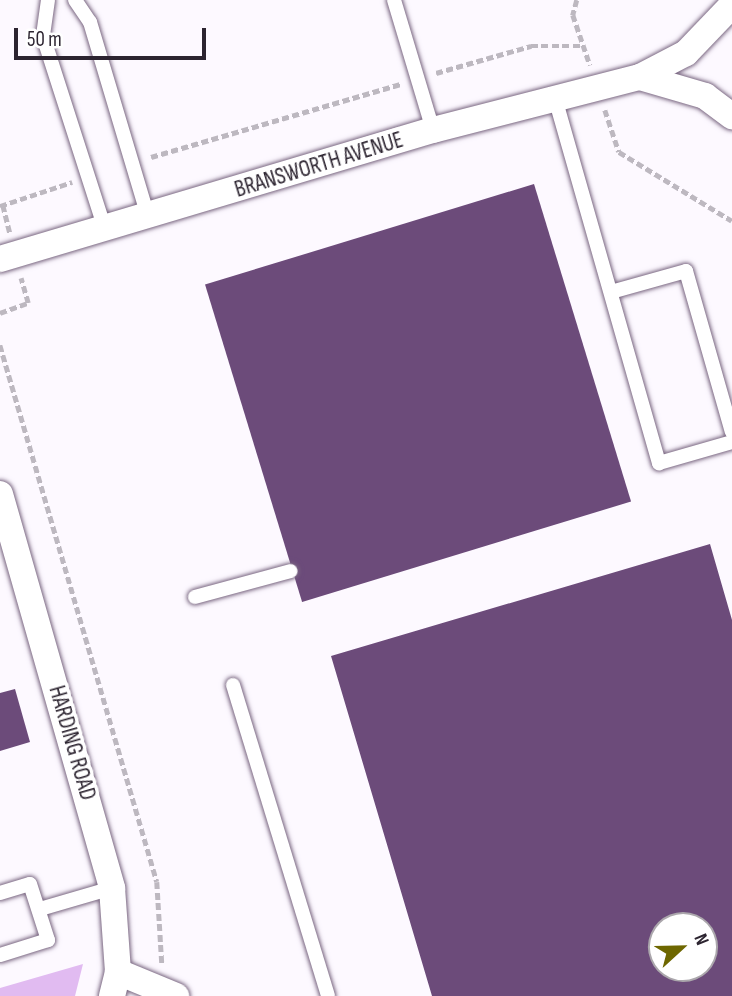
<!DOCTYPE html>
<html>
<head>
<meta charset="utf-8">
<style>
  body { margin:0 }
  #map { position:relative; width:732px; height:996px; overflow:hidden; background:#fdf9ff; font-family:"Sofia Sans Condensed",sans-serif }
  div>[style] { position:absolute }
  .forest>* { inset:0; background:#e1bbf1 }
  .building>* { inset:0; background:#6c4b7a; transform-origin:0 0 }
  .path>* { height:4.5px; margin-top:-2.25px; transform-origin:0; background:repeating-linear-gradient(90deg,#bdb8c0 0 7px,transparent 0 10.5px) }
  .roads { filter:drop-shadow(0 0 2px #7a6782) drop-shadow(0 0 2px #7a6782) }
  .service>* { height:14px; margin:-7px; padding:0 7px; transform-origin:7px; border-radius:7px; background:#fff }
  .minor>* { height:26px; margin:-13px; padding:0 13px; transform-origin:13px; border-radius:13px; background:#fff }
  span { translate:-50% -50%; white-space:nowrap; text-align:center; line-height:1.15; -webkit-text-stroke:7px #fff; paint-order:stroke }
  .street-label { font-size:23px; color:#2c2430 }
  .north { position:absolute; left:648px; top:912px; width:70px; height:70px; box-sizing:border-box; background:#fff; border:2px solid #aba7ac; border-radius:50%; rotate:68deg; font-size:19px; font-weight:700; line-height:28px; text-align:center; color:#2c2430 }
  .north::after { content:''; display:block; margin:auto; width:24px; height:32px; background:#6e6700; clip-path:polygon(50% 0,100% 100%,50% 72%,0 100%) }
  .scale { position:absolute; left:14px; top:28px; width:192px; height:32px; box-sizing:border-box; border:4px solid #2c2430; border-top:0; padding-left:9px; font-size:21px; line-height:24px; white-space:nowrap; color:#2c2430; -webkit-text-stroke:5px #fff; paint-order:stroke }
</style>
</head>
<body>
<div id="map">
  <div class="forest">
    <div style="clip-path:polygon(83px 964px,75px 996px,0 996px,0 988px)"></div>
  </div>
  <div class="building">
    <div style="left:534px;top:184px;width:332px;height:344px;rotate:73deg"></div>
    <div style="clip-path:polygon(evenodd,710px 544px,732px 620px,732px 996px,432px 996px,331px 656px,710px 544px,662px 926px,704px 926px,704px 968px,662px 968px,662px 926px)"></div>
    <div style="clip-path:polygon(15px 689px,30px 742px,0 751px,0 693px)"></div>
  </div>
  <div class="path">
    <div style="left:577px;top:0;width:16px;rotate:105deg"></div>
    <div style="left:573px;top:15px;width:53px;rotate:71.2deg"></div>
    <div style="left:436px;top:73px;width:99px;rotate:-15.9deg"></div>
    <div style="left:531px;top:46px;width:52px"></div>
    <div style="left:605px;top:110px;width:44px;rotate:71.6deg"></div>
    <div style="left:619px;top:152px;width:132px;rotate:31.4deg"></div>
    <div style="left:151px;top:157px;width:260px;rotate:-16.3deg"></div>
    <div style="left:3px;top:205px;width:29px;rotate:76deg"></div>
    <div style="left:0;top:206px;width:76px;rotate:-18.4deg"></div>
    <div style="left:0;top:313px;width:30px;rotate:-20deg"></div>
    <div style="left:28px;top:303px;width:26px;rotate:-106deg"></div>
    <div style="left:0;top:345px;width:559px;rotate:73.7deg"></div>
    <div style="left:157px;top:882px;width:82px;rotate:86.5deg"></div>
  </div>
  <div class="roads">
    <div class="service">
      <div style="left:48px;top:0;width:36px;rotate:98deg"></div>
      <div style="left:43px;top:36px;width:203px;rotate:72.2deg"></div>
      <div style="left:75px;top:0;width:27px;rotate:56deg"></div>
      <div style="left:90px;top:22px;width:202px;rotate:73.4deg"></div>
      <div style="left:394px;top:0;width:136px;rotate:73.3deg"></div>
      <div style="left:555px;top:98px;width:380px;rotate:74.1deg"></div>
      <div style="left:659px;top:463px;width:76px;rotate:-16deg"></div>
      <div style="left:611px;top:292px;width:78px;rotate:-15.6deg"></div>
      <div style="left:686px;top:271px;width:167px;rotate:74.1deg"></div>
      <div style="left:195px;top:597px;width:99px;rotate:-15.2deg"></div>
      <div style="left:233px;top:685px;width:325px;rotate:73deg"></div>
      <div style="left:0;top:893px;width:31px;rotate:-17deg"></div>
      <div style="left:30px;top:884px;width:59px;rotate:72.2deg"></div>
      <div style="left:48px;top:940px;width:50px;rotate:162.6deg"></div>
      <div style="left:40px;top:909px;width:75px;rotate:-16.3deg"></div>
    </div>
    <div class="minor">
      <div style="left:640px;top:77px;width:68px;rotate:16.3deg"></div>
      <div style="left:705px;top:96px;width:34px;rotate:37deg"></div>
      <div style="left:0;top:259px;width:452px;rotate:-16.6deg"></div>
      <div style="left:433px;top:130px;width:214px;rotate:-14.4deg"></div>
      <div style="left:640px;top:77px;width:52px;rotate:-27.6deg"></div>
      <div style="left:686px;top:53px;width:66px;rotate:-46.2deg"></div>
      <div style="left:0;top:494px;width:410px;rotate:74.1deg"></div>
      <div style="left:112px;top:888px;width:84px;rotate:85.9deg"></div>
      <div style="left:118px;top:972px;width:25px;rotate:104deg"></div>
      <div style="left:118px;top:972px;width:63px;rotate:22.5deg"></div>
    </div>
  </div>
  <div class="street-label">
    <span style="left:319px;top:165px;rotate:-17deg">BRANSWORTH AVENUE</span>
    <span style="left:72px;top:743px;rotate:74deg">HARDING ROAD</span>
  </div>
  <div class="north">N</div>
  <div class="scale">50 m</div>
</div>
</body>
</html>
